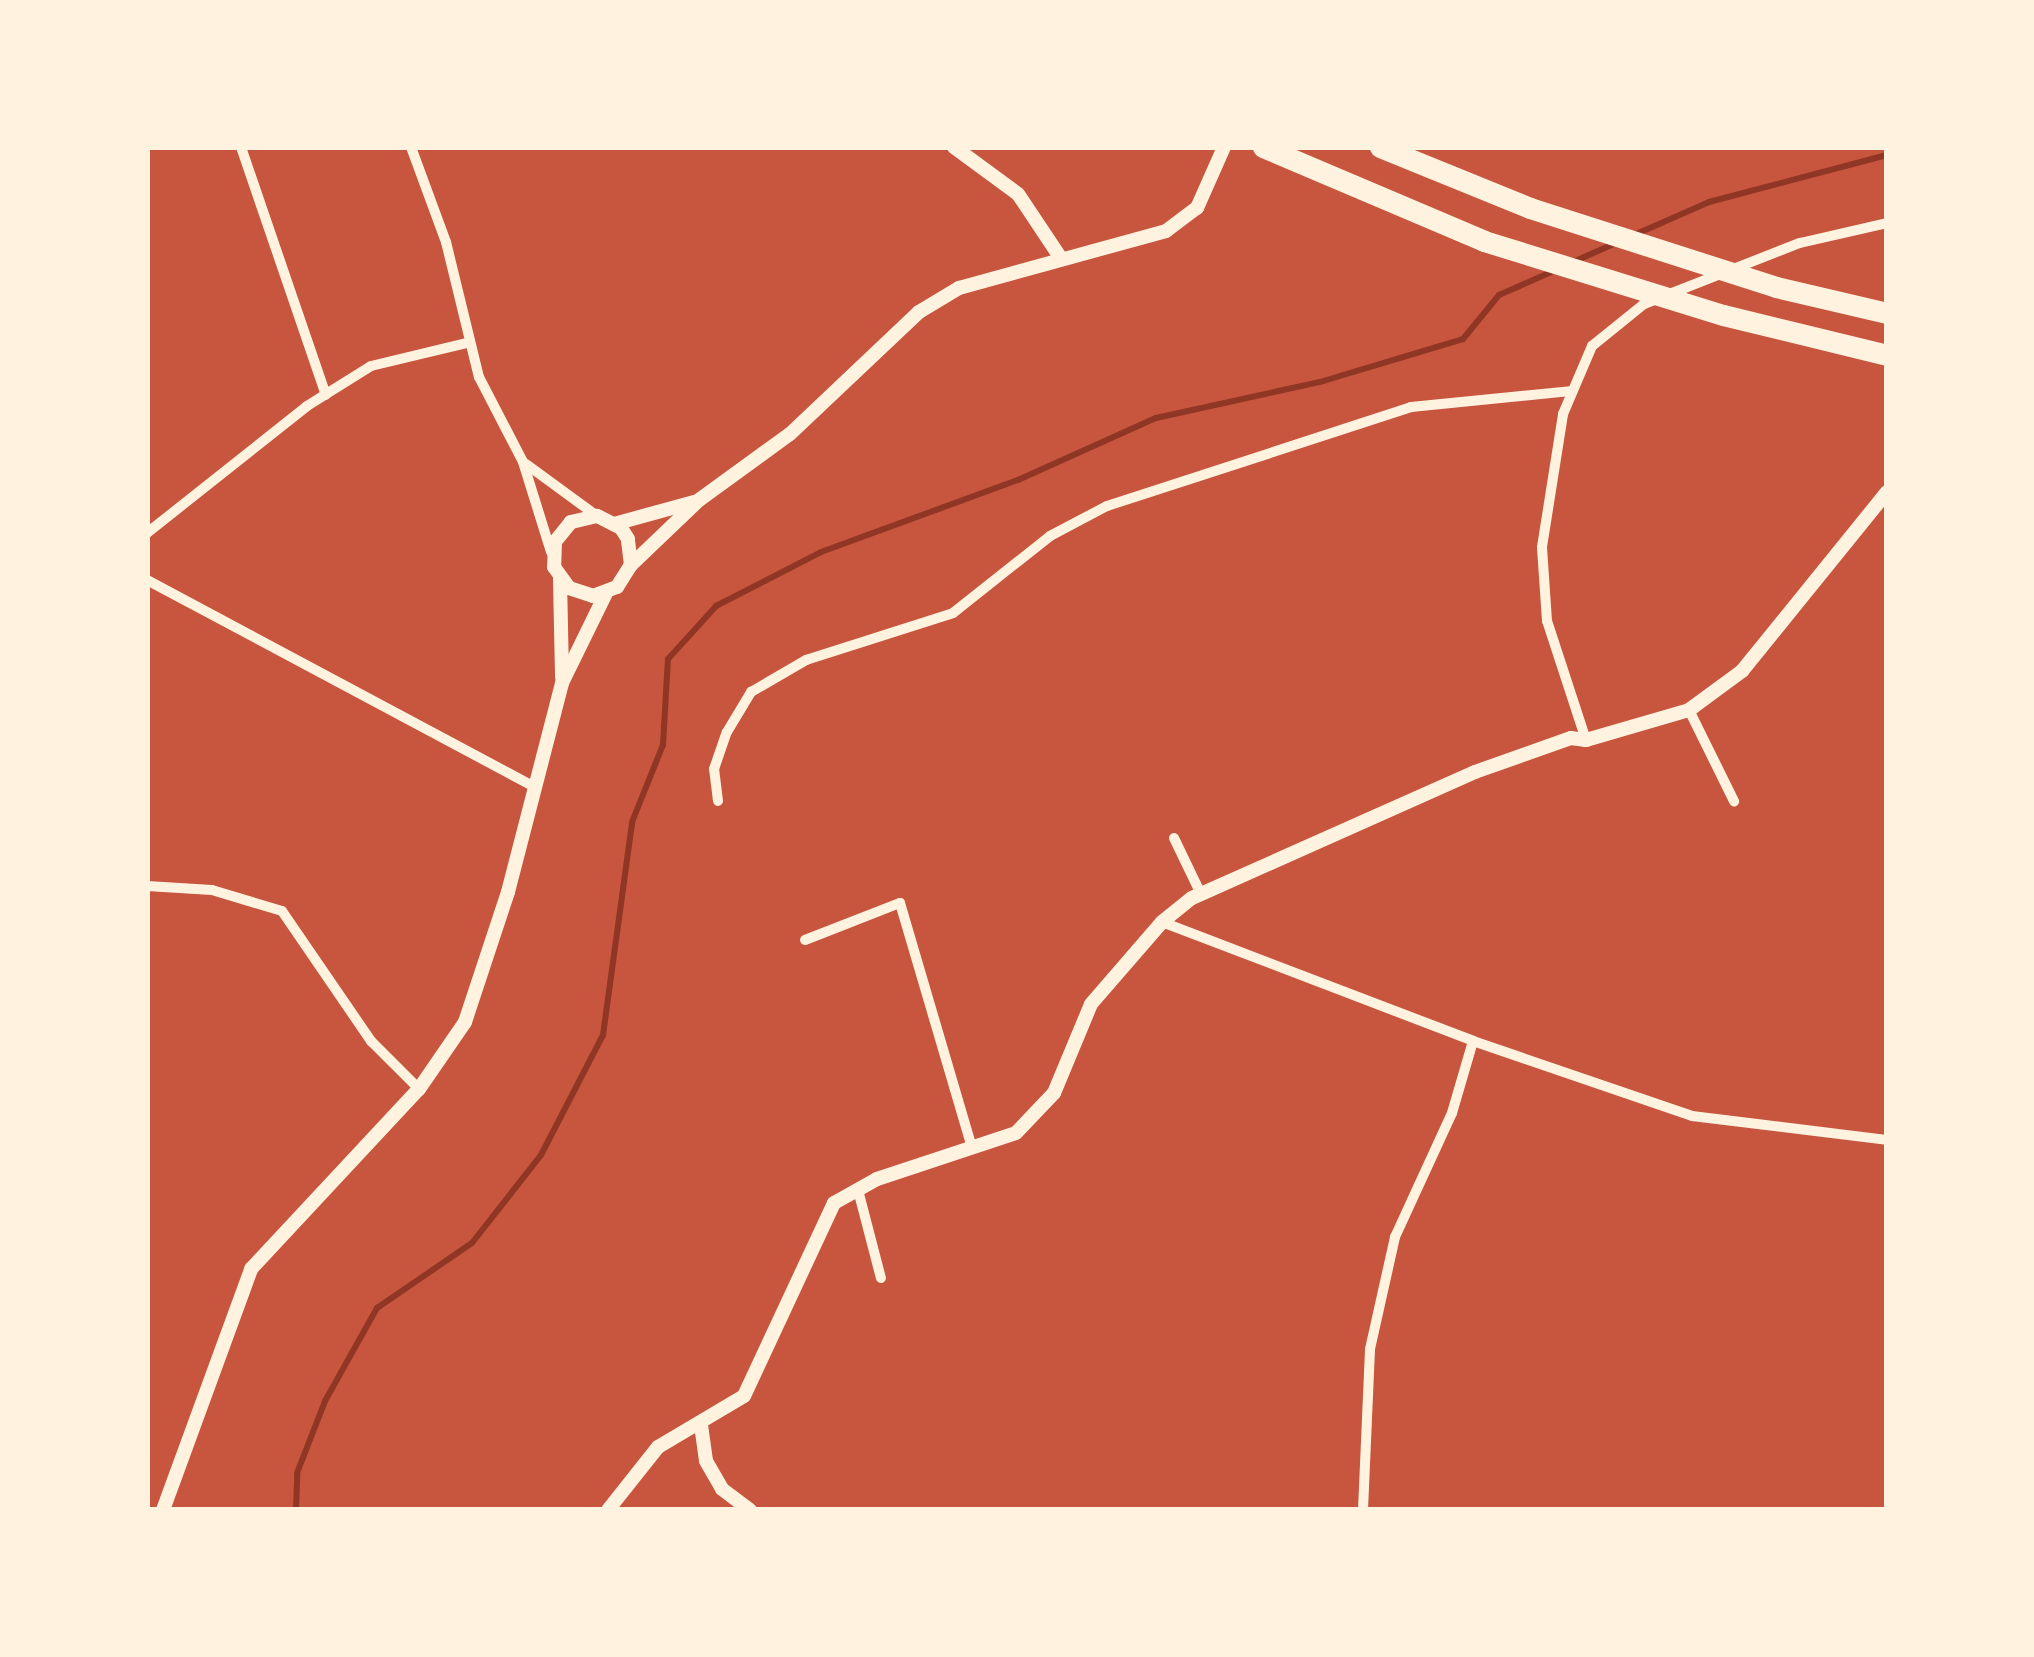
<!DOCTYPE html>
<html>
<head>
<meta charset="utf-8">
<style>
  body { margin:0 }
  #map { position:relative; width:2034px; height:1657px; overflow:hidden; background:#c8553d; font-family:"Source Serif 4",serif }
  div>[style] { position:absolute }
  .stream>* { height:6px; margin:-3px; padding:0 3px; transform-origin:3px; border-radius:3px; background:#8f3625 }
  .minor>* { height:10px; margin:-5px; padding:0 5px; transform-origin:5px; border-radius:5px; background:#fff3e0 }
  .tertiary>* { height:14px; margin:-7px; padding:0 7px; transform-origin:7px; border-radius:7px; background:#fff3e0 }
  .motorway>* { height:21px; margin:-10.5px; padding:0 10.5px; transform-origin:10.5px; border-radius:10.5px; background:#fff3e0 }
  span { translate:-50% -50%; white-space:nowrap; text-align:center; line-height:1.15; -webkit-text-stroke:12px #fff3e0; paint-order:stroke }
  .frame { position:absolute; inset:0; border:150px solid #fff3e0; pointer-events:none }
</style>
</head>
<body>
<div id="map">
  <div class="stream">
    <div style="left:1634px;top:235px;width:82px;rotate:-23.7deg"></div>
    <div style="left:1709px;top:202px;width:184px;rotate:-14.8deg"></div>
    <div style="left:1573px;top:262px;width:47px;rotate:-23.8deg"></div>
    <div style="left:296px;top:1510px;width:37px;rotate:-88deg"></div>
    <div style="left:297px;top:1473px;width:77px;rotate:-68.7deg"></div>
    <div style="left:325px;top:1401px;width:107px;rotate:-60.8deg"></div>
    <div style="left:377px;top:1308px;width:115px;rotate:-34.4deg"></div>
    <div style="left:472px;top:1243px;width:112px;rotate:-51.9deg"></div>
    <div style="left:541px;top:1155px;width:135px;rotate:-62.7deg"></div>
    <div style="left:603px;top:1035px;width:215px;rotate:-82.2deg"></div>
    <div style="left:632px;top:822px;width:83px;rotate:-68.1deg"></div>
    <div style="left:663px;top:745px;width:86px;rotate:-86.7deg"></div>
    <div style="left:668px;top:659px;width:72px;rotate:-47.8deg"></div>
    <div style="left:716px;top:606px;width:118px;rotate:-27.2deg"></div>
    <div style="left:821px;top:552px;width:210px;rotate:-20.1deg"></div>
    <div style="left:1018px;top:480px;width:151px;rotate:-24.2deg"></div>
    <div style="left:1156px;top:418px;width:168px;rotate:-12.4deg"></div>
    <div style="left:1320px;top:382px;width:149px;rotate:-16.7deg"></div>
    <div style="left:1463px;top:339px;width:57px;rotate:-50.7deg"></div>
    <div style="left:1499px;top:295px;width:62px;rotate:-23.7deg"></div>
  </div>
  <div class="minor">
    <div style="left:241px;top:147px;width:262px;rotate:71.1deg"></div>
    <div style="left:411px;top:147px;width:101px;rotate:69.8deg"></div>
    <div style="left:446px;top:242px;width:139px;rotate:76.3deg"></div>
    <div style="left:479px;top:377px;width:96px;rotate:62.6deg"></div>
    <div style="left:523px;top:462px;width:94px;rotate:72.7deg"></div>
    <div style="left:526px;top:464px;width:88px;rotate:36.2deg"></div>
    <div style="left:147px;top:533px;width:204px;rotate:-38.4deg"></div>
    <div style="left:307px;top:406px;width:75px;rotate:-32deg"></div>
    <div style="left:371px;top:366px;width:99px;rotate:-13.5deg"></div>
    <div style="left:147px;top:580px;width:437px;rotate:28.1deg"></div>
    <div style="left:1689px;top:710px;width:102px;rotate:63.7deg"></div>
    <div style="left:1586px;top:740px;width:125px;rotate:-108.1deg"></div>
    <div style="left:1547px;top:621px;width:74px;rotate:-93.9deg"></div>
    <div style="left:1542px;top:547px;width:135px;rotate:-81deg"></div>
    <div style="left:1563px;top:414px;width:74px;rotate:-66.9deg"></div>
    <div style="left:1592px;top:346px;width:67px;rotate:-38.9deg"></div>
    <div style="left:1644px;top:304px;width:168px;rotate:-21.4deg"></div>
    <div style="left:1800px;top:243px;width:89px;rotate:-12.9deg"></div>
    <div style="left:718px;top:801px;width:32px;rotate:-97deg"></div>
    <div style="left:714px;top:769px;width:39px;rotate:-71deg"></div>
    <div style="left:727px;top:732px;width:47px;rotate:-59deg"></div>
    <div style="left:751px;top:692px;width:64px;rotate:-30.2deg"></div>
    <div style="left:806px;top:660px;width:154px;rotate:-17.7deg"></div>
    <div style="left:953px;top:613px;width:124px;rotate:-38.4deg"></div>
    <div style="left:1050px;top:536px;width:64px;rotate:-27.8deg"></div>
    <div style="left:1107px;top:506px;width:320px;rotate:-18deg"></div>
    <div style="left:1411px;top:407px;width:160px;rotate:-5.7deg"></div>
    <div style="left:1174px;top:838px;width:62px;rotate:64.3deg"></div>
    <div style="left:147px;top:886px;width:65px;rotate:3.5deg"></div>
    <div style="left:212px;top:890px;width:73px;rotate:16.7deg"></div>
    <div style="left:282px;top:911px;width:158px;rotate:55.6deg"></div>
    <div style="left:371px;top:1041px;width:68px;rotate:45deg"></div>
    <div style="left:1162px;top:922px;width:333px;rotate:20.9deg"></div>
    <div style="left:1473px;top:1041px;width:231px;rotate:18.9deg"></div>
    <div style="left:1692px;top:1116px;width:196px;rotate:7deg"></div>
    <div style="left:805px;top:940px;width:102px;rotate:-21.3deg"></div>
    <div style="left:900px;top:903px;width:251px;rotate:73.6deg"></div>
    <div style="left:858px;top:1190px;width:91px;rotate:75.4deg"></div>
    <div style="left:1363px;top:1510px;width:161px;rotate:-87.5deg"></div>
    <div style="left:1370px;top:1349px;width:115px;rotate:-77.4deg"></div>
    <div style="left:1395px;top:1237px;width:136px;rotate:-65.3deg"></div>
    <div style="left:1452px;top:1113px;width:75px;rotate:-73.7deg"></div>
  </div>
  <div class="tertiary">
    <div style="left:954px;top:147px;width:79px;rotate:36.3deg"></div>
    <div style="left:1018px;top:194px;width:76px;rotate:56.3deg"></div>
    <div style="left:614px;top:524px;width:83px;rotate:-15.4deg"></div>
    <div style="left:631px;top:565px;width:26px;rotate:-97deg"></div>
    <div style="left:628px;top:539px;width:13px;rotate:-122deg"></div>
    <div style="left:621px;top:528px;width:27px;rotate:-153deg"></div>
    <div style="left:597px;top:516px;width:27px;rotate:167deg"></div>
    <div style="left:571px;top:522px;width:26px;rotate:129deg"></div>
    <div style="left:555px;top:542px;width:25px;rotate:92deg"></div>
    <div style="left:554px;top:567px;width:26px;rotate:54deg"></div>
    <div style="left:569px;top:588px;width:25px;rotate:18deg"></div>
    <div style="left:593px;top:596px;width:26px;rotate:-21deg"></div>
    <div style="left:617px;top:587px;width:26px;rotate:-58deg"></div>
    <div style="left:631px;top:565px;width:94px;rotate:-43.7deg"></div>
    <div style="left:699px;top:500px;width:112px;rotate:-36deg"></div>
    <div style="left:790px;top:434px;width:178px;rotate:-43.4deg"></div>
    <div style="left:919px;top:312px;width:47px;rotate:-31deg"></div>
    <div style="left:959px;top:288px;width:215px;rotate:-15.4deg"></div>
    <div style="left:1166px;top:231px;width:39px;rotate:-37deg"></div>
    <div style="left:1197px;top:208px;width:67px;rotate:-66.1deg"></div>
    <div style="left:560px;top:579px;width:99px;rotate:88.8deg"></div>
    <div style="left:701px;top:1425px;width:36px;rotate:82deg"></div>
    <div style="left:706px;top:1461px;width:32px;rotate:60deg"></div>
    <div style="left:722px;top:1489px;width:35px;rotate:37deg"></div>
    <div style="left:163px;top:1510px;width:257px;rotate:-69.9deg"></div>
    <div style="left:251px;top:1269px;width:246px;rotate:-47deg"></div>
    <div style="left:419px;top:1089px;width:81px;rotate:-55.5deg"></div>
    <div style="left:465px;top:1022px;width:137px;rotate:-71.7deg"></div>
    <div style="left:508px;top:892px;width:216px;rotate:-75.5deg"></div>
    <div style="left:562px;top:683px;width:100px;rotate:-63.9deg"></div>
    <div style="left:608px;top:1510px;width:80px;rotate:-51.6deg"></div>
    <div style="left:658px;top:1447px;width:100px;rotate:-30.7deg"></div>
    <div style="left:744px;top:1396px;width:213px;rotate:-65deg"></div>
    <div style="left:834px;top:1203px;width:49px;rotate:-29.2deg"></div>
    <div style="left:877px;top:1179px;width:146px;rotate:-18.3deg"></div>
    <div style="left:1016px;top:1133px;width:55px;rotate:-46.5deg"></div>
    <div style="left:1054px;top:1093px;width:96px;rotate:-67.4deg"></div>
    <div style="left:1091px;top:1004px;width:108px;rotate:-49.1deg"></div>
    <div style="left:1162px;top:922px;width:38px;rotate:-39deg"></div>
    <div style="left:1192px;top:898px;width:310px;rotate:-24deg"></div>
    <div style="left:1475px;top:772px;width:102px;rotate:-19.5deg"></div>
    <div style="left:1571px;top:738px;width:15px;rotate:8deg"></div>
    <div style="left:1586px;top:740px;width:107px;rotate:-16.2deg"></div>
    <div style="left:1689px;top:710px;width:66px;rotate:-36.3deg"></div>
    <div style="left:1742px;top:671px;width:230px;rotate:-51deg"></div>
  </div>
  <div class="motorway">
    <div style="left:1263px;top:147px;width:240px;rotate:23deg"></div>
    <div style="left:1484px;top:241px;width:250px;rotate:17.2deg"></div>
    <div style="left:1723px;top:315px;width:169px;rotate:13.7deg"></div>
    <div style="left:1380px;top:147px;width:162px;rotate:22.1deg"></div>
    <div style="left:1530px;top:208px;width:258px;rotate:17.8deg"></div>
    <div style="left:1776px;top:287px;width:114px;rotate:13.2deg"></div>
  </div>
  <div class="frame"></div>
</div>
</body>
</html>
